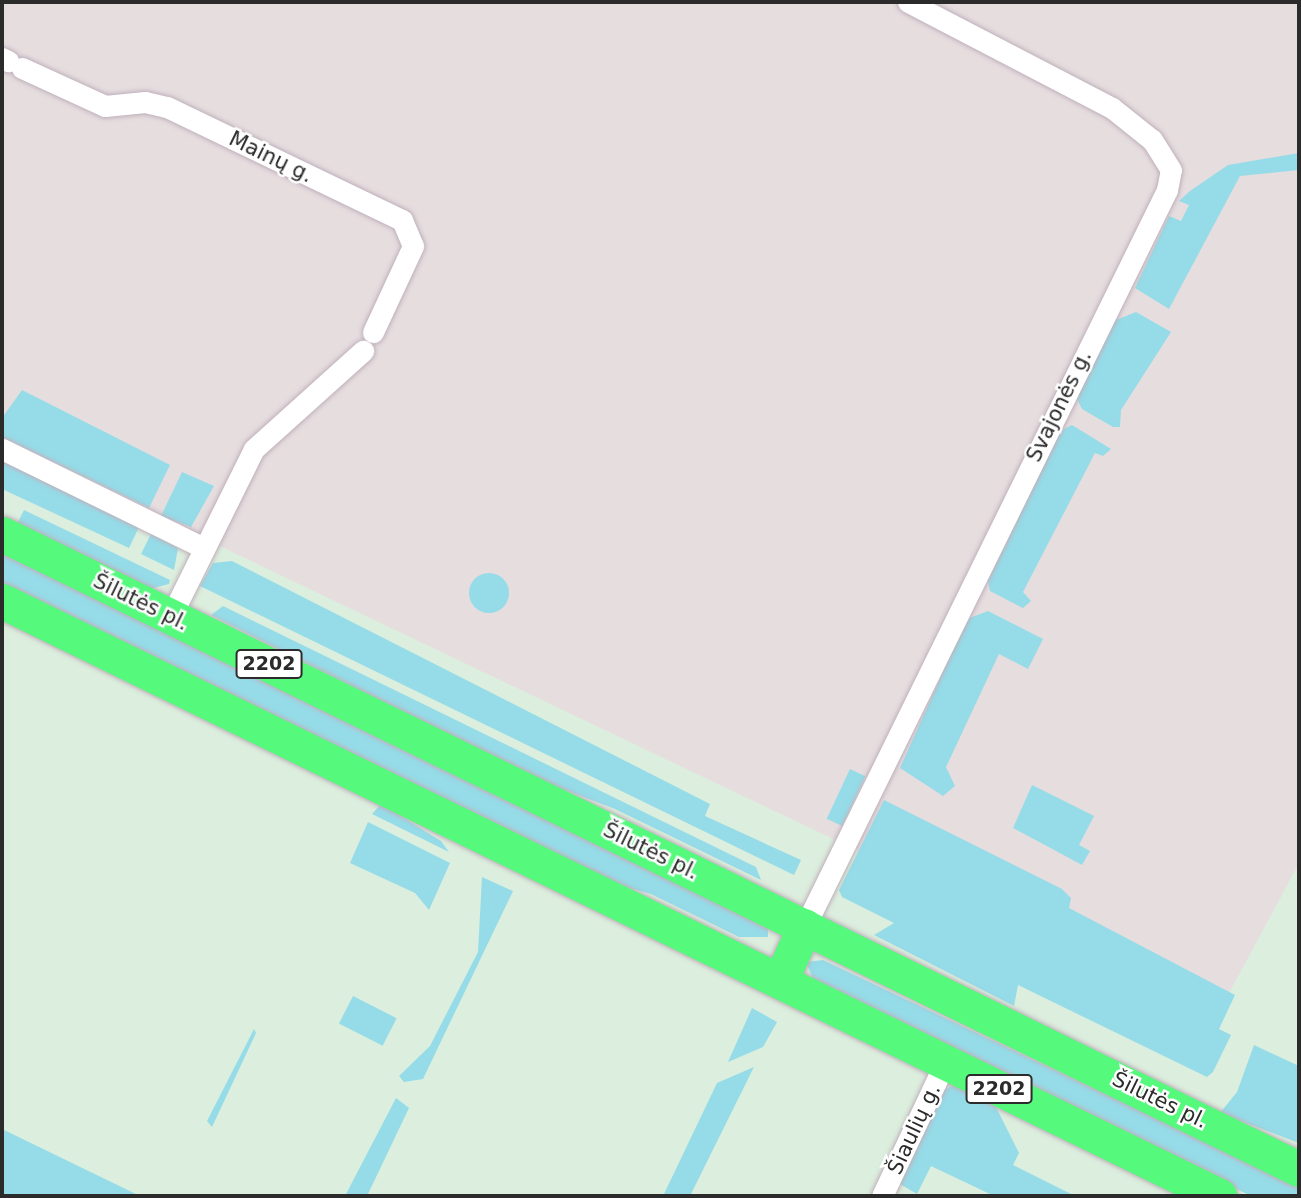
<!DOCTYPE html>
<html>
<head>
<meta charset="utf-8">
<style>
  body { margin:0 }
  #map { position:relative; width:1301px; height:1198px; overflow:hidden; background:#dceedd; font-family:"DejaVu Sans",sans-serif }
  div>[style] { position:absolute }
  .industrial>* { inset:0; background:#e6dddf }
  .green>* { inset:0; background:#95dce8; transform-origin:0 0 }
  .round { border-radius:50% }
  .roads { filter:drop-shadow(0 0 2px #bfb0bb) drop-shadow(0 0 2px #bfb0bb) }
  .street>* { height:21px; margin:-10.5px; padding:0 10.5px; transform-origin:10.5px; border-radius:10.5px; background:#fff }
  .primary>* { height:35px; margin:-17.5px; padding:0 17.5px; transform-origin:17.5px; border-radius:17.5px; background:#55fa7d }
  span { translate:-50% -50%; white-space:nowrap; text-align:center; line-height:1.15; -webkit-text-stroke:5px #fff; paint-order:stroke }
  .shield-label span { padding:2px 5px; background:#fff; border:2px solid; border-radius:5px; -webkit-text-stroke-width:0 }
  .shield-label { font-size:19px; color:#2b2b2b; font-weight:700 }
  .street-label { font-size:21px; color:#2b2b2b }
  .frame { position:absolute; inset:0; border:4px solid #2b2b2b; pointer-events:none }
</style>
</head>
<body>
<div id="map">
  <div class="industrial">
    <div style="clip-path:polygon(2px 2px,1299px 2px,1299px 863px,1214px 1021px,2px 442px)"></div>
  </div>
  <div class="green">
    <div style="clip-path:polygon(1299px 153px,1299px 170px,1240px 176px,1169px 309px,1135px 288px,1169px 216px,1181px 221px,1189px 205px,1179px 201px,1190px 191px,1228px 165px)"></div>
    <div style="clip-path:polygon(1136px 312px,1171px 332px,1121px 410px,1120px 427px,1113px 427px,1082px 409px,1076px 397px,1111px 322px)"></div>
    <div style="clip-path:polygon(22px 390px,170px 465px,149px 508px,2px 437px,2px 418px)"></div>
    <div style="clip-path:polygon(1072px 425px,1111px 449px,1103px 456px,1095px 453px,1023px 592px,1031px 601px,1023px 608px,990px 591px,988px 581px,1060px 431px)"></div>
    <div style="clip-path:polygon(2px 459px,139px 527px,129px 548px,2px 489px)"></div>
    <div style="clip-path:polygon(182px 472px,214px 486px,191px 527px,161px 516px)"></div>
    <div style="clip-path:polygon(24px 510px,170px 580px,169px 584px,150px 589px,17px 524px)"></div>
    <div style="clip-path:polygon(151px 534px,178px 548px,174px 570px,141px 554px)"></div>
    <div style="clip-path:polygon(2px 551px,768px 927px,768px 937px,739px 937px,651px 894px,611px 883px,2px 584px)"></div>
    <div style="clip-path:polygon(232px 561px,710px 804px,705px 816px,801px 860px,794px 875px,200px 586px,213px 563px)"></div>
    <div class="round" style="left:469px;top:573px;width:40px;height:40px"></div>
    <div style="clip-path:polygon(223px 606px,756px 867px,761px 880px,615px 809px,536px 779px,211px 615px)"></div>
    <div style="clip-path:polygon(988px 611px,1043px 639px,1028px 669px,999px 654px,946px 767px,955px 786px,943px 796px,900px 768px,967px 619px)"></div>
    <div style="left:850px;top:769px;width:17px;height:55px;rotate:25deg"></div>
    <div style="clip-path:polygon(1032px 785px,1094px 816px,1079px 845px,1090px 851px,1082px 865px,1013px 828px)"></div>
    <div style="clip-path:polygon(884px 800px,1062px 889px,1071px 898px,1069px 908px,1235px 995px,1219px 1029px,1231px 1035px,1213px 1072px,1207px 1077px,1018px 985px,1014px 1006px,874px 935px,894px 923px,842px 897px,839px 890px)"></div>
    <div style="clip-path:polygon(381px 804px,441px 841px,449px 852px,372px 814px)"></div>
    <div style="clip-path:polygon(368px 822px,450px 863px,429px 910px,415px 893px,350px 863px)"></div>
    <div style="clip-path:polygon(482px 877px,513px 891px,423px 1079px,404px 1082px,399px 1076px,430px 1046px,478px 952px)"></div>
    <div style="clip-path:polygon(823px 960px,1299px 1186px,1299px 1196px,1251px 1196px,814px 981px,806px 962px)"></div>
    <div style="left:353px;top:996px;width:49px;height:31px;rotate:27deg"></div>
    <div style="clip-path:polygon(752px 1008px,777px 1022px,763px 1047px,728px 1062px)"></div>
    <div style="clip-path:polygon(254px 1029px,256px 1033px,212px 1127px,207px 1121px)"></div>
    <div style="clip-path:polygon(1254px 1045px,1299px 1066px,1299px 1143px,1220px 1113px,1237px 1092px)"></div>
    <div style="clip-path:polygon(754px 1067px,690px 1196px,663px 1196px,717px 1083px)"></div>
    <div style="clip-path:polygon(954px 1085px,994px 1103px,1019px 1153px,1013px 1165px,1075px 1196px,994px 1196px,931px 1166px,917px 1194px,900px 1184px,944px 1090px)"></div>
    <div style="clip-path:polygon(396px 1098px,409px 1108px,367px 1196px,345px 1196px)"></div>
    <div style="clip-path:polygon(2px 1129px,140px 1196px,2px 1196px)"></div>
  </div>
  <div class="roads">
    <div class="street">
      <div style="left:2px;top:58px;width:7px;rotate:27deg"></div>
      <div style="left:22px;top:68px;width:91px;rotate:24.6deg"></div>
      <div style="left:105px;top:106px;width:40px;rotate:-5.7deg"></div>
      <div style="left:145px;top:102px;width:23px;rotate:13deg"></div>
      <div style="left:167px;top:107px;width:261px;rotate:25.7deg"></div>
      <div style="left:402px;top:220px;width:28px;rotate:67deg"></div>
      <div style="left:413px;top:246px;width:95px;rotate:114.9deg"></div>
      <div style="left:2px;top:449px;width:223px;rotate:26.1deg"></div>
      <div style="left:171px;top:616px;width:186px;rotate:-63.6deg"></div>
      <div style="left:254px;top:449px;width:147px;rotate:-42deg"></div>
      <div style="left:805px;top:926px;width:820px;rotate:-63.81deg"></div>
      <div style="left:1167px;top:190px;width:20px;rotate:-79deg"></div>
      <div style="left:1171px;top:170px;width:36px;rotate:-122deg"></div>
      <div style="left:1152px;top:140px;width:51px;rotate:-141.3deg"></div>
      <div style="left:1112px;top:108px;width:230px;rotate:-152.5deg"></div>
      <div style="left:882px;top:1196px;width:147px;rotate:-64.7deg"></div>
    </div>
    <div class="primary">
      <div style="left:2px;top:534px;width:1444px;rotate:26.09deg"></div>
      <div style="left:2px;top:601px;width:1355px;rotate:26.05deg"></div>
      <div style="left:780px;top:981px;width:60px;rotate:-65.6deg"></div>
    </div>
  </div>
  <div class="shield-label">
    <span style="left:269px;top:664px">2202</span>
    <span style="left:999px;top:1089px">2202</span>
  </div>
  <div class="street-label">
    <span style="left:271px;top:157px;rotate:26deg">Mainų g.</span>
    <span style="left:1059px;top:406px;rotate:-64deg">Svajonės g.</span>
    <span style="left:141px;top:602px;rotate:26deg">Šilutės pl.</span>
    <span style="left:651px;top:851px;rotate:26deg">Šilutės pl.</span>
    <span style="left:1160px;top:1100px;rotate:26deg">Šilutės pl.</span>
    <span style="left:914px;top:1129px;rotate:-65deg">Šiaulių g.</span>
  </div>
  <div class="frame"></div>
</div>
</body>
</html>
